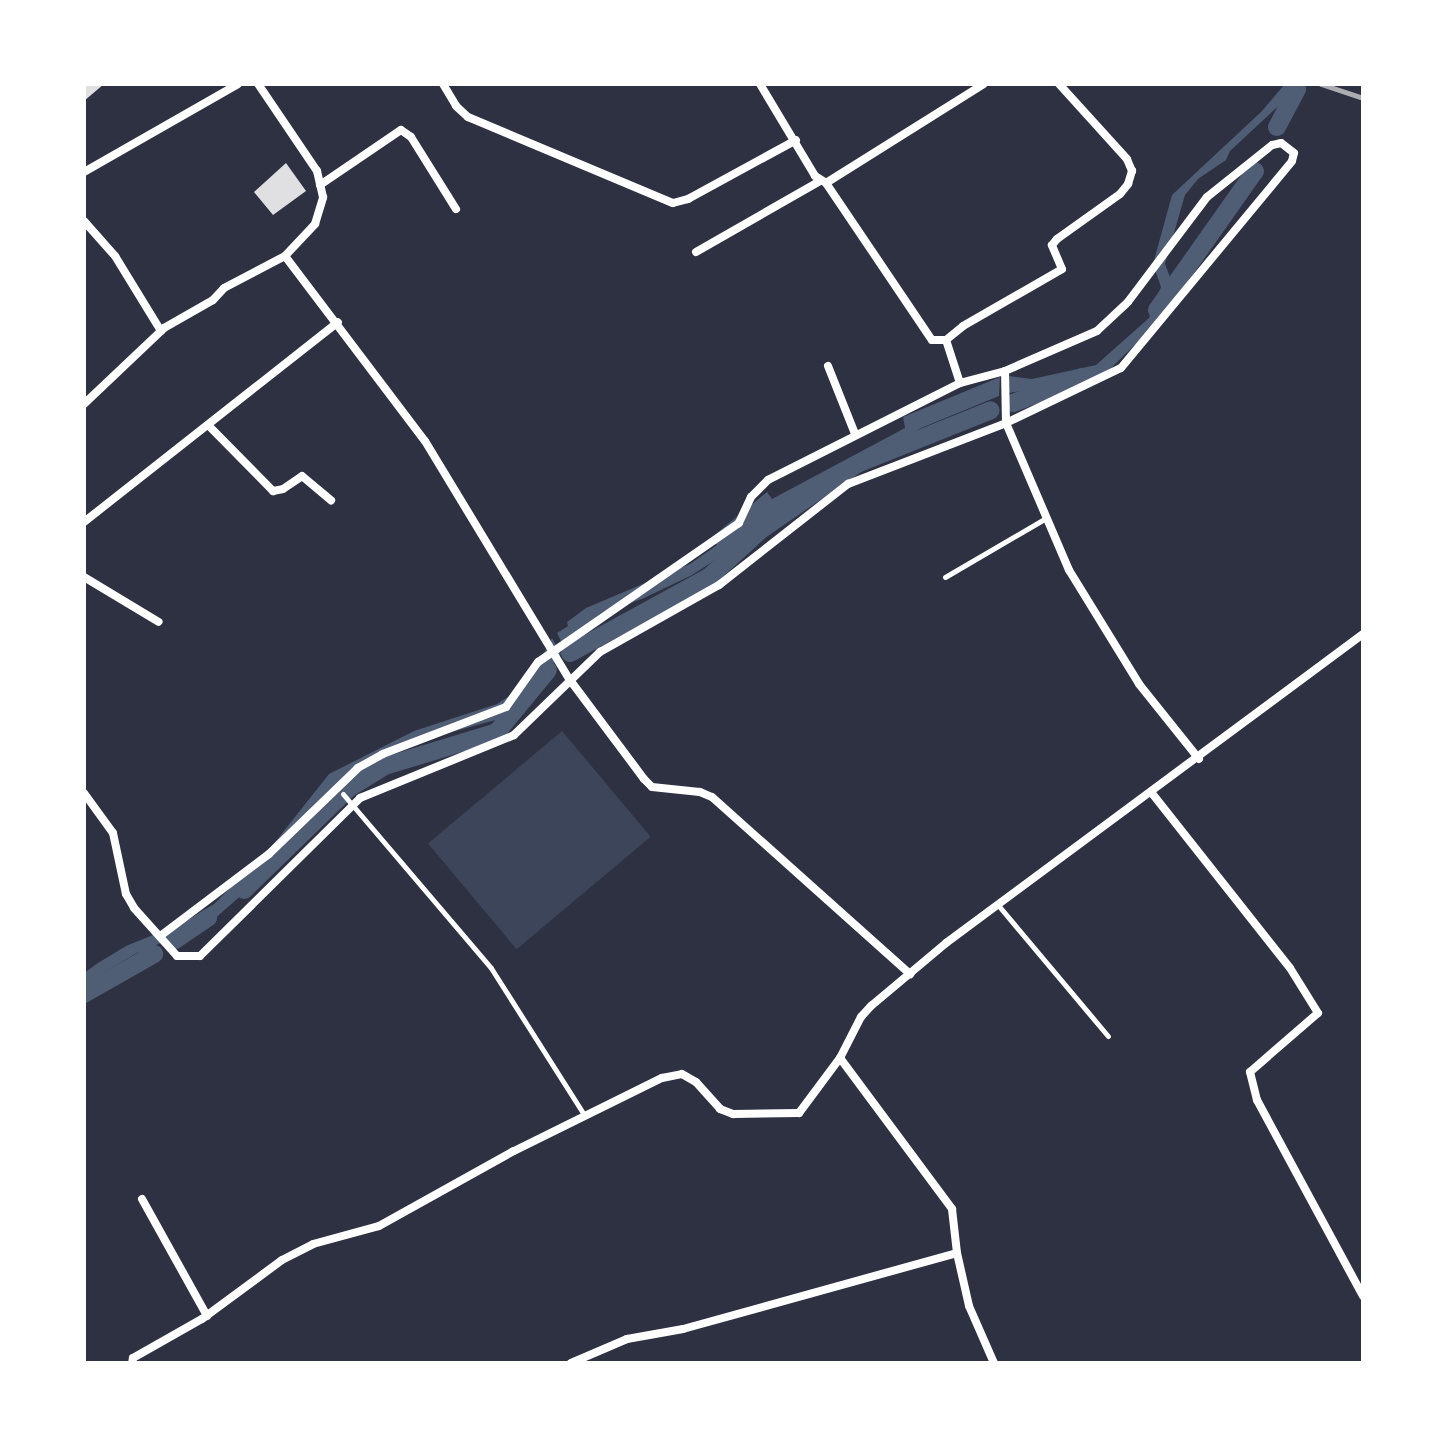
<!DOCTYPE html>
<html>
<head>
<meta charset="utf-8">
<style>
  body { margin:0 }
  #map { position:relative; width:1447px; height:1447px; overflow:hidden; background:#2d3142; font-family:Arial,sans-serif }
  div>[style] { position:absolute }
  .green>* { inset:0; background:#3c4559; transform-origin:0 0 }
  .water>* { inset:0; background:#4f5d75 }
  .canal>* { height:18px; margin:-9px; padding:0 9px; transform-origin:9px; border-radius:9px; background:#4f5d75 }
  .building>* { inset:0; background:#e0e0e3 }
  .service>* { height:5px; margin:-2.5px; padding:0 2.5px; transform-origin:2.5px; border-radius:2.5px; background:#fff }
  .minor>* { height:8px; margin:-4px; padding:0 4px; transform-origin:4px; border-radius:4px; background:#fff }
  .rail>* { height:5px; margin:-2.5px; padding:0 2.5px; transform-origin:2.5px; border-radius:2.5px; background:#abadb3 }
  span { translate:-50% -50%; white-space:nowrap; text-align:center; line-height:1.15; -webkit-text-stroke:6px #fff; paint-order:stroke }
  .frame { position:absolute; inset:0; border:86px solid #fff; pointer-events:none }
</style>
</head>
<body>
<div id="map">
  <div class="green">
    <div style="left:562px;top:731px;width:138px;height:175px;rotate:50deg"></div>
  </div>
  <div class="water">
    <div style="clip-path:polygon(1285px 84px,1302px 84px,1230px 151px,1226px 160px,1198px 179px,1185px 195px,1165px 264px,1173px 285px,1169px 300px,1149px 331px,1110px 369px,1090px 381px,1008px 393px,1008px 376px,1032px 379px,1096px 365px,1149px 318px,1161px 287px,1153px 264px,1172px 195px,1261px 112px)"></div>
    <div style="clip-path:polygon(1000px 377px,999px 396px,921px 428px,856px 469px,806px 492px,763px 519px,732px 549px,692px 575px,642px 599px,603px 612px,562px 643px,557px 633px,568px 626px,567px 622px,586px 608px,690px 564px,717px 545px,712px 537px,767px 492px,772px 499px,905px 428px,903px 417px)"></div>
    <div style="clip-path:polygon(552px 638px,561px 654px,510px 716px,419px 741px,355px 771px,253px 885px,212px 921px,135px 954px,84px 985px,84px 973px,98px 963px,126px 946px,187px 921px,214px 904px,272px 846px,329px 774px,414px 731px,497px 704px,514px 693px,535px 670px)"></div>
  </div>
  <div class="canal">
    <div style="left:1277px;top:127px;width:43px;rotate:-62.2deg"></div>
    <div style="left:1157px;top:310px;width:170px;rotate:-54.8deg"></div>
    <div style="left:1013px;top:403px;width:74px;rotate:-20.6deg"></div>
    <div style="left:570px;top:653px;width:158px;rotate:-28.7deg"></div>
    <div style="left:709px;top:577px;width:72px;rotate:-42.2deg"></div>
    <div style="left:762px;top:529px;width:115px;rotate:-34.4deg"></div>
    <div style="left:857px;top:464px;width:144px;rotate:-21.9deg"></div>
    <div style="left:244px;top:890px;width:146px;rotate:-44.2deg"></div>
    <div style="left:349px;top:788px;width:42px;rotate:-31.4deg"></div>
    <div style="left:385px;top:766px;width:117px;rotate:-16.9deg"></div>
    <div style="left:497px;top:732px;width:80px;rotate:-50.6deg"></div>
    <div style="left:175px;top:940px;width:40px;rotate:-34deg"></div>
    <div style="left:84px;top:994px;width:81px;rotate:-29.7deg"></div>
  </div>
  <div class="building">
    <div style="clip-path:polygon(84px 84px,104px 84px,84px 101px)"></div>
    <div style="clip-path:polygon(286px 163px,306px 191px,273px 215px,254px 192px)"></div>
  </div>
  <div class="service">
    <div style="left:945px;top:577px;width:117px;rotate:-30.3deg"></div>
    <div style="left:343px;top:794px;width:228px;rotate:49.6deg"></div>
    <div style="left:491px;top:968px;width:175px;rotate:57.6deg"></div>
    <div style="left:998px;top:905px;width:171px;rotate:50deg"></div>
  </div>
  <div class="minor">
    <div style="left:443px;top:84px;width:26px;rotate:59deg"></div>
    <div style="left:456px;top:106px;width:16px;rotate:43deg"></div>
    <div style="left:468px;top:117px;width:222px;rotate:22.8deg"></div>
    <div style="left:673px;top:203px;width:16px;rotate:-15deg"></div>
    <div style="left:688px;top:199px;width:123px;rotate:-28.6deg"></div>
    <div style="left:760px;top:84px;width:107px;rotate:59.1deg"></div>
    <div style="left:815px;top:176px;width:13px;rotate:32deg"></div>
    <div style="left:826px;top:183px;width:186px;rotate:-32.1deg"></div>
    <div style="left:84px;top:172px;width:177px;rotate:-29.7deg"></div>
    <div style="left:826px;top:183px;width:189px;rotate:56deg"></div>
    <div style="left:932px;top:340px;width:14px"></div>
    <div style="left:320px;top:185px;width:98px;rotate:-34.2deg"></div>
    <div style="left:401px;top:130px;width:12px;rotate:35deg"></div>
    <div style="left:411px;top:137px;width:85px;rotate:58deg"></div>
    <div style="left:84px;top:221px;width:47px;rotate:48.5deg"></div>
    <div style="left:115px;top:256px;width:88px;rotate:58.5deg"></div>
    <div style="left:696px;top:252px;width:143px;rotate:-29.8deg"></div>
    <div style="left:285px;top:256px;width:232px;rotate:52.9deg"></div>
    <div style="left:425px;top:441px;width:280px;rotate:58.8deg"></div>
    <div style="left:570px;top:680px;width:124px;rotate:53.2deg"></div>
    <div style="left:644px;top:779px;width:11px;rotate:45deg"></div>
    <div style="left:652px;top:787px;width:48px;rotate:5.9deg"></div>
    <div style="left:700px;top:792px;width:13px;rotate:23deg"></div>
    <div style="left:712px;top:797px;width:266px;rotate:41.8deg"></div>
    <div style="left:828px;top:366px;width:73px;rotate:68.3deg"></div>
    <div style="left:1005px;top:371px;width:52px;rotate:88.9deg"></div>
    <div style="left:1006px;top:423px;width:160px;rotate:66.8deg"></div>
    <div style="left:1069px;top:570px;width:134px;rotate:58.4deg"></div>
    <div style="left:1139px;top:684px;width:96px;rotate:51.3deg"></div>
    <div style="left:960px;top:383px;width:45px;rotate:-108deg"></div>
    <div style="left:946px;top:340px;width:22px;rotate:-39deg"></div>
    <div style="left:963px;top:326px;width:114px;rotate:-29.9deg"></div>
    <div style="left:1062px;top:269px;width:26px;rotate:-113deg"></div>
    <div style="left:1052px;top:245px;width:8px;rotate:-50deg"></div>
    <div style="left:1057px;top:239px;width:77px;rotate:-35.5deg"></div>
    <div style="left:1120px;top:194px;width:13px;rotate:-51deg"></div>
    <div style="left:1128px;top:184px;width:14px;rotate:-73deg"></div>
    <div style="left:1132px;top:171px;width:13px;rotate:-113deg"></div>
    <div style="left:1127px;top:159px;width:101px;rotate:-132.2deg"></div>
    <div style="left:84px;top:404px;width:110px;rotate:-43.5deg"></div>
    <div style="left:164px;top:328px;width:56px;rotate:-29.7deg"></div>
    <div style="left:213px;top:300px;width:16px;rotate:-47deg"></div>
    <div style="left:224px;top:288px;width:69px;rotate:-27.7deg"></div>
    <div style="left:285px;top:256px;width:44px;rotate:-46.8deg"></div>
    <div style="left:315px;top:224px;width:28px;rotate:-73deg"></div>
    <div style="left:323px;top:197px;width:27px;rotate:-103deg"></div>
    <div style="left:317px;top:171px;width:105px;rotate:-124.1deg"></div>
    <div style="left:208px;top:425px;width:93px;rotate:45.4deg"></div>
    <div style="left:273px;top:491px;width:10px;rotate:-11deg"></div>
    <div style="left:283px;top:489px;width:23px;rotate:-34deg"></div>
    <div style="left:302px;top:476px;width:38px;rotate:40deg"></div>
    <div style="left:84px;top:522px;width:323px;rotate:-38.2deg"></div>
    <div style="left:84px;top:577px;width:87px;rotate:31deg"></div>
    <div style="left:1151px;top:792px;width:224px;rotate:51.7deg"></div>
    <div style="left:1290px;top:968px;width:53px;rotate:58.1deg"></div>
    <div style="left:1318px;top:1013px;width:90px;rotate:139.1deg"></div>
    <div style="left:1250px;top:1072px;width:29px;rotate:76deg"></div>
    <div style="left:1257px;top:1100px;width:223px;rotate:61.6deg"></div>
    <div style="left:84px;top:793px;width:49px;rotate:54.1deg"></div>
    <div style="left:113px;top:833px;width:62px;rotate:78deg"></div>
    <div style="left:126px;top:894px;width:16px;rotate:60deg"></div>
    <div style="left:134px;top:908px;width:64px;rotate:48.1deg"></div>
    <div style="left:177px;top:956px;width:23px"></div>
    <div style="left:200px;top:956px;width:225px;rotate:-44.6deg"></div>
    <div style="left:360px;top:798px;width:166px;rotate:-22.2deg"></div>
    <div style="left:514px;top:735px;width:120px;rotate:-44deg"></div>
    <div style="left:600px;top:652px;width:137px;rotate:-29.4deg"></div>
    <div style="left:719px;top:585px;width:164px;rotate:-38.1deg"></div>
    <div style="left:848px;top:484px;width:169px;rotate:-21.1deg"></div>
    <div style="left:1006px;top:423px;width:127px;rotate:-25.6deg"></div>
    <div style="left:1121px;top:368px;width:268px;rotate:-50.4deg"></div>
    <div style="left:1292px;top:161px;width:8px;rotate:-76deg"></div>
    <div style="left:1294px;top:153px;width:16px;rotate:-142deg"></div>
    <div style="left:1281px;top:143px;width:9px;rotate:167deg"></div>
    <div style="left:1272px;top:145px;width:83px;rotate:141.3deg"></div>
    <div style="left:1207px;top:197px;width:131px;rotate:127deg"></div>
    <div style="left:1128px;top:302px;width:42px;rotate:136.9deg"></div>
    <div style="left:1097px;top:331px;width:100px;rotate:156.5deg"></div>
    <div style="left:1005px;top:371px;width:47px;rotate:165.1deg"></div>
    <div style="left:960px;top:383px;width:215px;rotate:153.2deg"></div>
    <div style="left:768px;top:480px;width:24px;rotate:135deg"></div>
    <div style="left:751px;top:497px;width:29px;rotate:115deg"></div>
    <div style="left:739px;top:523px;width:244px;rotate:145.3deg"></div>
    <div style="left:538px;top:662px;width:55px;rotate:125.4deg"></div>
    <div style="left:506px;top:707px;width:132px;rotate:159.1deg"></div>
    <div style="left:383px;top:754px;width:29px;rotate:151deg"></div>
    <div style="left:358px;top:768px;width:124px;rotate:136deg"></div>
    <div style="left:269px;top:854px;width:136px;rotate:143deg"></div>
    <div style="left:840px;top:1058px;width:188px;rotate:53.4deg"></div>
    <div style="left:952px;top:1209px;width:44px;rotate:83.5deg"></div>
    <div style="left:142px;top:1199px;width:134px;rotate:60.9deg"></div>
    <div style="left:132px;top:1363px;width:5px;rotate:-79deg"></div>
    <div style="left:133px;top:1358px;width:79px;rotate:-29.5deg"></div>
    <div style="left:202px;top:1319px;width:99px;rotate:-36.4deg"></div>
    <div style="left:282px;top:1260px;width:35px;rotate:-27deg"></div>
    <div style="left:313px;top:1244px;width:68px;rotate:-15.3deg"></div>
    <div style="left:379px;top:1226px;width:154px;rotate:-29.1deg"></div>
    <div style="left:514px;top:1151px;width:165px;rotate:-26.3deg"></div>
    <div style="left:662px;top:1078px;width:20px;rotate:-11deg"></div>
    <div style="left:682px;top:1074px;width:16px;rotate:30deg"></div>
    <div style="left:696px;top:1082px;width:36px;rotate:48deg"></div>
    <div style="left:720px;top:1109px;width:14px;rotate:21deg"></div>
    <div style="left:733px;top:1114px;width:66px;rotate:-0.9deg"></div>
    <div style="left:799px;top:1113px;width:69px;rotate:-53.3deg"></div>
    <div style="left:840px;top:1058px;width:46px;rotate:-62.9deg"></div>
    <div style="left:861px;top:1017px;width:15px;rotate:-48deg"></div>
    <div style="left:871px;top:1006px;width:98px;rotate:-40deg"></div>
    <div style="left:946px;top:943px;width:519px;rotate:-36.54deg"></div>
    <div style="left:571px;top:1363px;width:61px;rotate:-23.2deg"></div>
    <div style="left:627px;top:1339px;width:57px;rotate:-10.1deg"></div>
    <div style="left:683px;top:1329px;width:284px;rotate:-15.5deg"></div>
    <div style="left:957px;top:1253px;width:54px;rotate:77.2deg"></div>
    <div style="left:969px;top:1306px;width:62px;rotate:66.3deg"></div>
  </div>
  <div class="rail">
    <div style="left:1321px;top:84px;width:44px;rotate:18.4deg"></div>
  </div>
  <div class="frame"></div>
</div>
</body>
</html>
